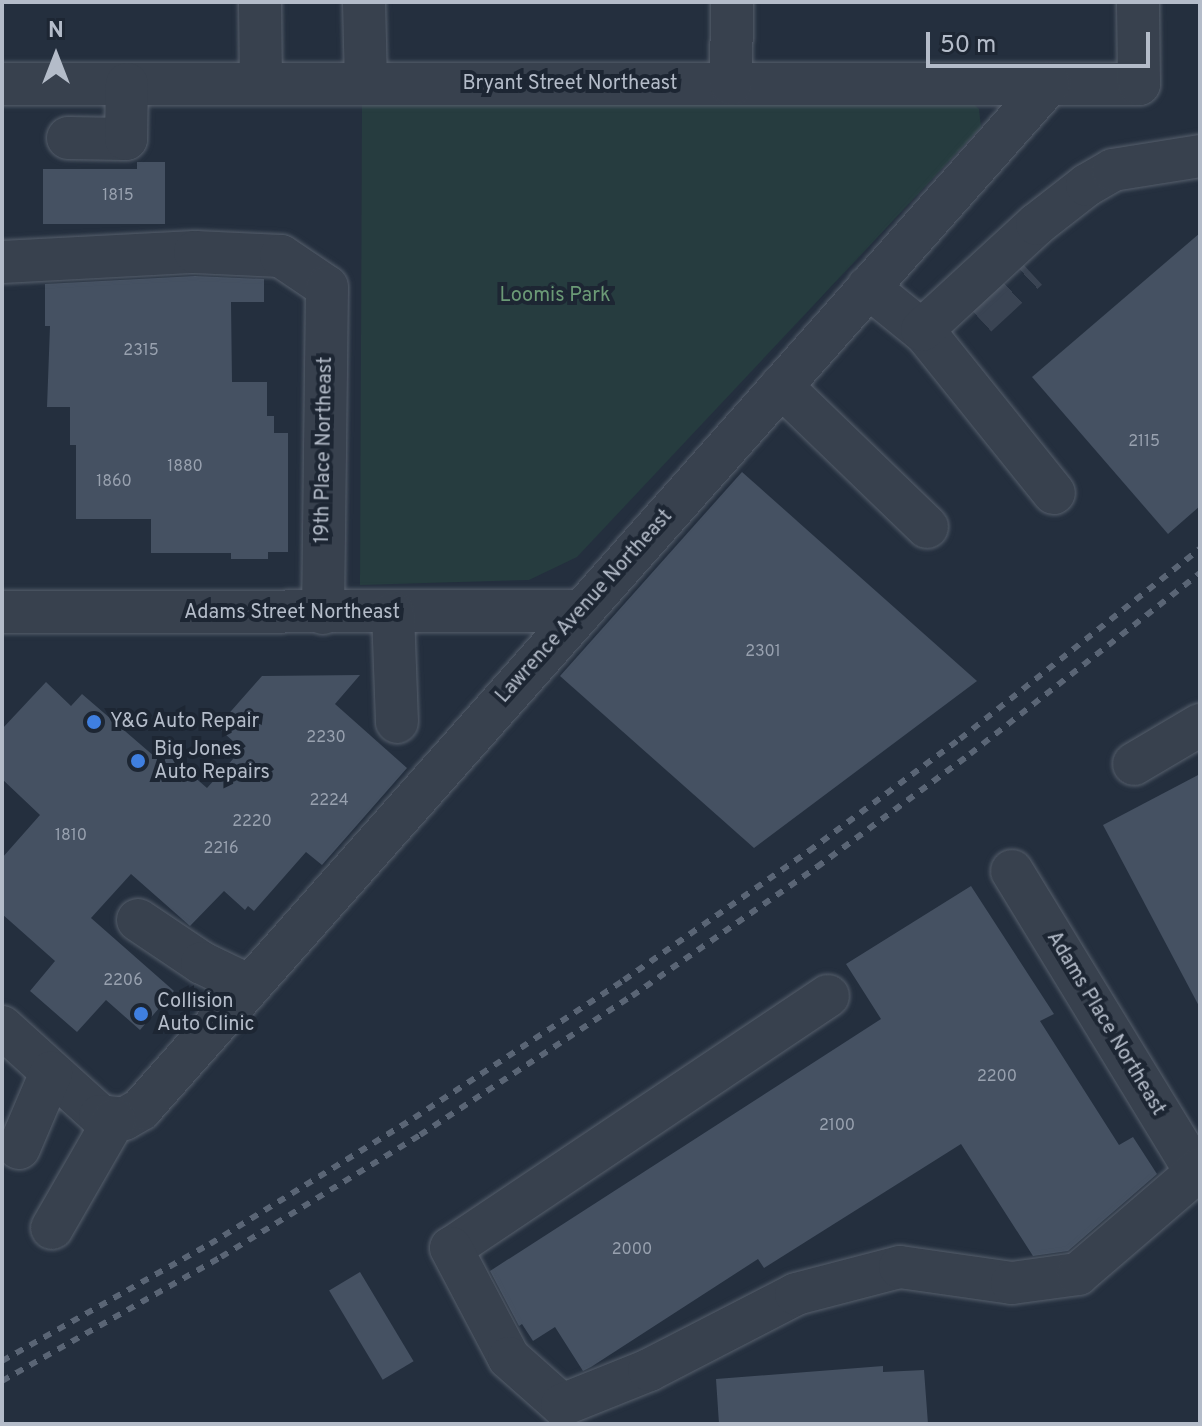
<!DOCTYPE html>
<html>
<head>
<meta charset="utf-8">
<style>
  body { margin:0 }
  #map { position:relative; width:1202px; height:1426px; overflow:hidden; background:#242f3e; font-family:Overpass,sans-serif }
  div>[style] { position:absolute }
  .green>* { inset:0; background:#263c3f }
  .building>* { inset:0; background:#455162; transform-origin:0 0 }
  .minor-tunnel>* { height:42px; margin-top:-21px; transform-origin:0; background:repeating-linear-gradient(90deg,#3a4453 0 42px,transparent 0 63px) }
  .roads { filter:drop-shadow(0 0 2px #565f6c) drop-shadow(0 0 2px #565f6c) }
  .minor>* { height:42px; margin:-21px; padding:0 21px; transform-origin:21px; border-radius:21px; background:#38414e }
  .rail>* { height:6px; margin-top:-3px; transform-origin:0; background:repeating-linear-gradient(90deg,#5a6575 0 8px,transparent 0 16px) }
  .dots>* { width:22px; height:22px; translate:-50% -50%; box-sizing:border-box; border:4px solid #1d2633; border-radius:50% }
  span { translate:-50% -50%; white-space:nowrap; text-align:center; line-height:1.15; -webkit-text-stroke:8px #1d2633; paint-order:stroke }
  .number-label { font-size:16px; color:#98a1af }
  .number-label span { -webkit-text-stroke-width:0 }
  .street-label { font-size:20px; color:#b4bcc9 }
  .park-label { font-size:20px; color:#6b9a76 }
  .poi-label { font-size:20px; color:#b4bcc9 }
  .left { translate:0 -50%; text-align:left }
  .frame { position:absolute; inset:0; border:4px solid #b4bcc9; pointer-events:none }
  .north { position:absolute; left:16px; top:16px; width:80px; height:80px; -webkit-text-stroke:6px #1d2633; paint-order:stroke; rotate:0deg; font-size:22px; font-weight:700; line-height:32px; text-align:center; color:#b4bcc9 }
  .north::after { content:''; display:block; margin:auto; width:28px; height:36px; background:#b4bcc9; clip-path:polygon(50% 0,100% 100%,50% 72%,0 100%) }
  .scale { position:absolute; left:926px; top:32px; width:224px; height:36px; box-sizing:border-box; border:4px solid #b4bcc9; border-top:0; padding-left:10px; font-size:24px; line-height:28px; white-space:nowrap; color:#b4bcc9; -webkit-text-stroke:6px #1d2633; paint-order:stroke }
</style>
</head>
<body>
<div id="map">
  <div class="green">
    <div style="clip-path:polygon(362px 101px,970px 101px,979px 109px,981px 127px,577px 557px,529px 580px,360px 585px)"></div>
  </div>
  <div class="building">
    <div style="clip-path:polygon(137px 162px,165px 162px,165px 224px,43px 224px,43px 169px,137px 169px)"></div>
    <div style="clip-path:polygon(1200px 233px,1200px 506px,1168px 534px,1032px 377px)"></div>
    <div style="clip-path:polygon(195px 276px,264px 279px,264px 302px,231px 302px,232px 382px,267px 382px,267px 416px,274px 416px,274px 433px,288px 433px,288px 552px,268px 552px,268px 559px,231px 559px,231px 553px,151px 553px,151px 519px,76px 519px,76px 445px,70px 445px,70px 407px,47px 407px,50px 326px,45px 326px,45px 284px)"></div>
    <div style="clip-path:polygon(742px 472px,977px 681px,754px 848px,560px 676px)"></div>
    <div style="clip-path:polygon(360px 675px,335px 704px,407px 768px,322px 865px,306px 852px,254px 911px,248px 906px,245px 910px,224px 891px,190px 926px,131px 874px,91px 918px,174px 991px,140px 1030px,106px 1000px,77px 1032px,30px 991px,55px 961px,2px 914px,2px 858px,40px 815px,2px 779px,2px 729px,46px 682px,71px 706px,82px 694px,162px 763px,169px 755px,207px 788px,242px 749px,217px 727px,262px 676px)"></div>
    <div style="clip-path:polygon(1200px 774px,1200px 1008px,1103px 825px)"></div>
    <div style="clip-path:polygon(971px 886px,1054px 1014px,1040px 1021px,1119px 1145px,1133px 1137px,1157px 1174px,1068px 1251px,1033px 1256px,961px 1144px,764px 1268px,758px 1259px,591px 1367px,583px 1371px,555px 1327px,533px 1341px,522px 1324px,519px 1326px,490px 1271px,881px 1019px,846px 964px)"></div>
    <div style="left:360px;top:1272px;width:104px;height:36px;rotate:59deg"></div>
    <div style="clip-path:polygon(883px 1366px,883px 1372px,924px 1370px,928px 1424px,719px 1424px,716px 1379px)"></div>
  </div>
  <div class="minor-tunnel">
    <div style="left:977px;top:316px;width:69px;rotate:-42.7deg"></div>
  </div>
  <div class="roads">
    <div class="minor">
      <div style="left:260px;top:2px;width:82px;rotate:89.3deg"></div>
      <div style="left:364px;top:2px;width:82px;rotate:88.6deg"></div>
      <div style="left:2px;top:84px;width:1137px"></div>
      <div style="left:1139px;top:84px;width:82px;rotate:-90.7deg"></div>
      <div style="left:731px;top:84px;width:82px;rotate:-89.3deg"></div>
      <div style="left:68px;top:138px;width:58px;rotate:1deg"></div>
      <div style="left:126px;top:139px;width:55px;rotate:-89deg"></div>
      <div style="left:2px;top:262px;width:193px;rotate:-3deg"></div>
      <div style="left:195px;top:252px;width:86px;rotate:2.7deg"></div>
      <div style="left:281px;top:256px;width:55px;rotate:34deg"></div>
      <div style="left:327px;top:287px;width:326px;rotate:90.7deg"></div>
      <div style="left:868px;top:287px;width:75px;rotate:39deg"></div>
      <div style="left:926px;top:334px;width:204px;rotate:51.2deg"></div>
      <div style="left:922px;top:330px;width:156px;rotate:-42.7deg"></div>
      <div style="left:1037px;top:224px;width:63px;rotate:-38deg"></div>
      <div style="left:1087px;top:185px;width:30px;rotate:-30deg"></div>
      <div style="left:1113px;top:170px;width:88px;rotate:-9.1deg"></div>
      <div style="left:781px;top:386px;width:203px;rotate:44deg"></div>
      <div style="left:2px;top:612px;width:580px;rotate:-0.1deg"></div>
      <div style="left:393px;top:613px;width:109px;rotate:87.9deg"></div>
      <div style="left:1134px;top:764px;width:77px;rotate:-30.6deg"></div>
      <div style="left:1012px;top:871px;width:353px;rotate:58.6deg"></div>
      <div style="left:138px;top:920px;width:77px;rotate:33.9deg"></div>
      <div style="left:202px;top:963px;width:53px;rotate:25.6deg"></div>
      <div style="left:828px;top:996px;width:453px;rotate:146.2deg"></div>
      <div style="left:451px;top:1248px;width:124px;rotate:62.2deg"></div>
      <div style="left:509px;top:1358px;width:71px;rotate:41.6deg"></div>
      <div style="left:562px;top:1405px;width:94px;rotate:-21.9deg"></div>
      <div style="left:649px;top:1370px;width:165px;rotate:-27.3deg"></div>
      <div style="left:796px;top:1294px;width:107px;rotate:-14.6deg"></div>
      <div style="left:900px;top:1267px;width:113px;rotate:8.1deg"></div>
      <div style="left:1012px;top:1283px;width:67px;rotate:-7.8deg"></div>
      <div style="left:1078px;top:1274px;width:161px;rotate:-40.7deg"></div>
      <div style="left:2px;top:1027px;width:132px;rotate:42.2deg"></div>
      <div style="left:100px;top:1116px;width:24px;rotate:7deg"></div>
      <div style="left:124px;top:1119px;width:20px;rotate:-30deg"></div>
      <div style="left:141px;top:1109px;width:1369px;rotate:-48.46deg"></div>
      <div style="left:19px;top:1148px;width:82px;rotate:-66.9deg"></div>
      <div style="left:52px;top:1228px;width:125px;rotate:-60.1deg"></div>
    </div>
  </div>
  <div class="rail">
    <div style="left:2px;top:1361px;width:239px;rotate:-29.4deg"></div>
    <div style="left:210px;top:1244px;width:240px;rotate:-31.7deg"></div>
    <div style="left:414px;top:1118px;width:251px;rotate:-33.3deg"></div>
    <div style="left:624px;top:980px;width:226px;rotate:-34.9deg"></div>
    <div style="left:809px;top:851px;width:188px;rotate:-36.6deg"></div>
    <div style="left:960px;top:739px;width:306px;rotate:-38.4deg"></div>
    <div style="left:2px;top:1381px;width:252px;rotate:-29.5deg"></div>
    <div style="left:221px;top:1257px;width:233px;rotate:-31.5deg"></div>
    <div style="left:420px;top:1135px;width:254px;rotate:-33.3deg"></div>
    <div style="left:632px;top:996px;width:226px;rotate:-34.9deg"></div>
    <div style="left:817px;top:867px;width:190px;rotate:-36.4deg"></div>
    <div style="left:970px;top:754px;width:293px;rotate:-38.2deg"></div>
  </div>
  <div class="dots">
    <div style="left:94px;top:722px;background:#3f7fe0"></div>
    <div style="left:138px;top:761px;background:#3f7fe0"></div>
    <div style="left:141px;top:1014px;background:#3f7fe0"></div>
  </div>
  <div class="number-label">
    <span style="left:118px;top:196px">1815</span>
    <span style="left:141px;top:351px">2315</span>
    <span style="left:1144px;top:442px">2115</span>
    <span style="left:185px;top:467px">1880</span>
    <span style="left:114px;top:482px">1860</span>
    <span style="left:763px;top:652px">2301</span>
    <span style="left:326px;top:738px">2230</span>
    <span style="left:329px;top:801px">2224</span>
    <span style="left:252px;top:822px">2220</span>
    <span style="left:71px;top:836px">1810</span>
    <span style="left:221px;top:849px">2216</span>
    <span style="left:123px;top:981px">2206</span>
    <span style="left:997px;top:1077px">2200</span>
    <span style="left:837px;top:1126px">2100</span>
    <span style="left:632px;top:1250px">2000</span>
  </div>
  <div class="street-label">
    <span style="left:570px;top:84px">Bryant Street Northeast</span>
    <span style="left:325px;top:450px;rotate:-89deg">19th Place Northeast</span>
    <span style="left:585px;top:607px;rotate:-48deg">Lawrence Avenue Northeast</span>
    <span style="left:292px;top:613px">Adams Street Northeast</span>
    <span style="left:1105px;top:1024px;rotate:59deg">Adams Place Northeast</span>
  </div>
  <div class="park-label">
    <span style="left:555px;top:296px">Loomis Park</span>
  </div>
  <div class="poi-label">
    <span class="left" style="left:110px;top:722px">Y&amp;G Auto Repair</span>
    <span class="left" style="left:154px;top:762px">Big Jones<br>Auto Repairs</span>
    <span class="left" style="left:157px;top:1014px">Collision<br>Auto Clinic</span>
  </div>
  <div class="frame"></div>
  <div class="north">N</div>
  <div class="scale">50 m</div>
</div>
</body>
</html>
